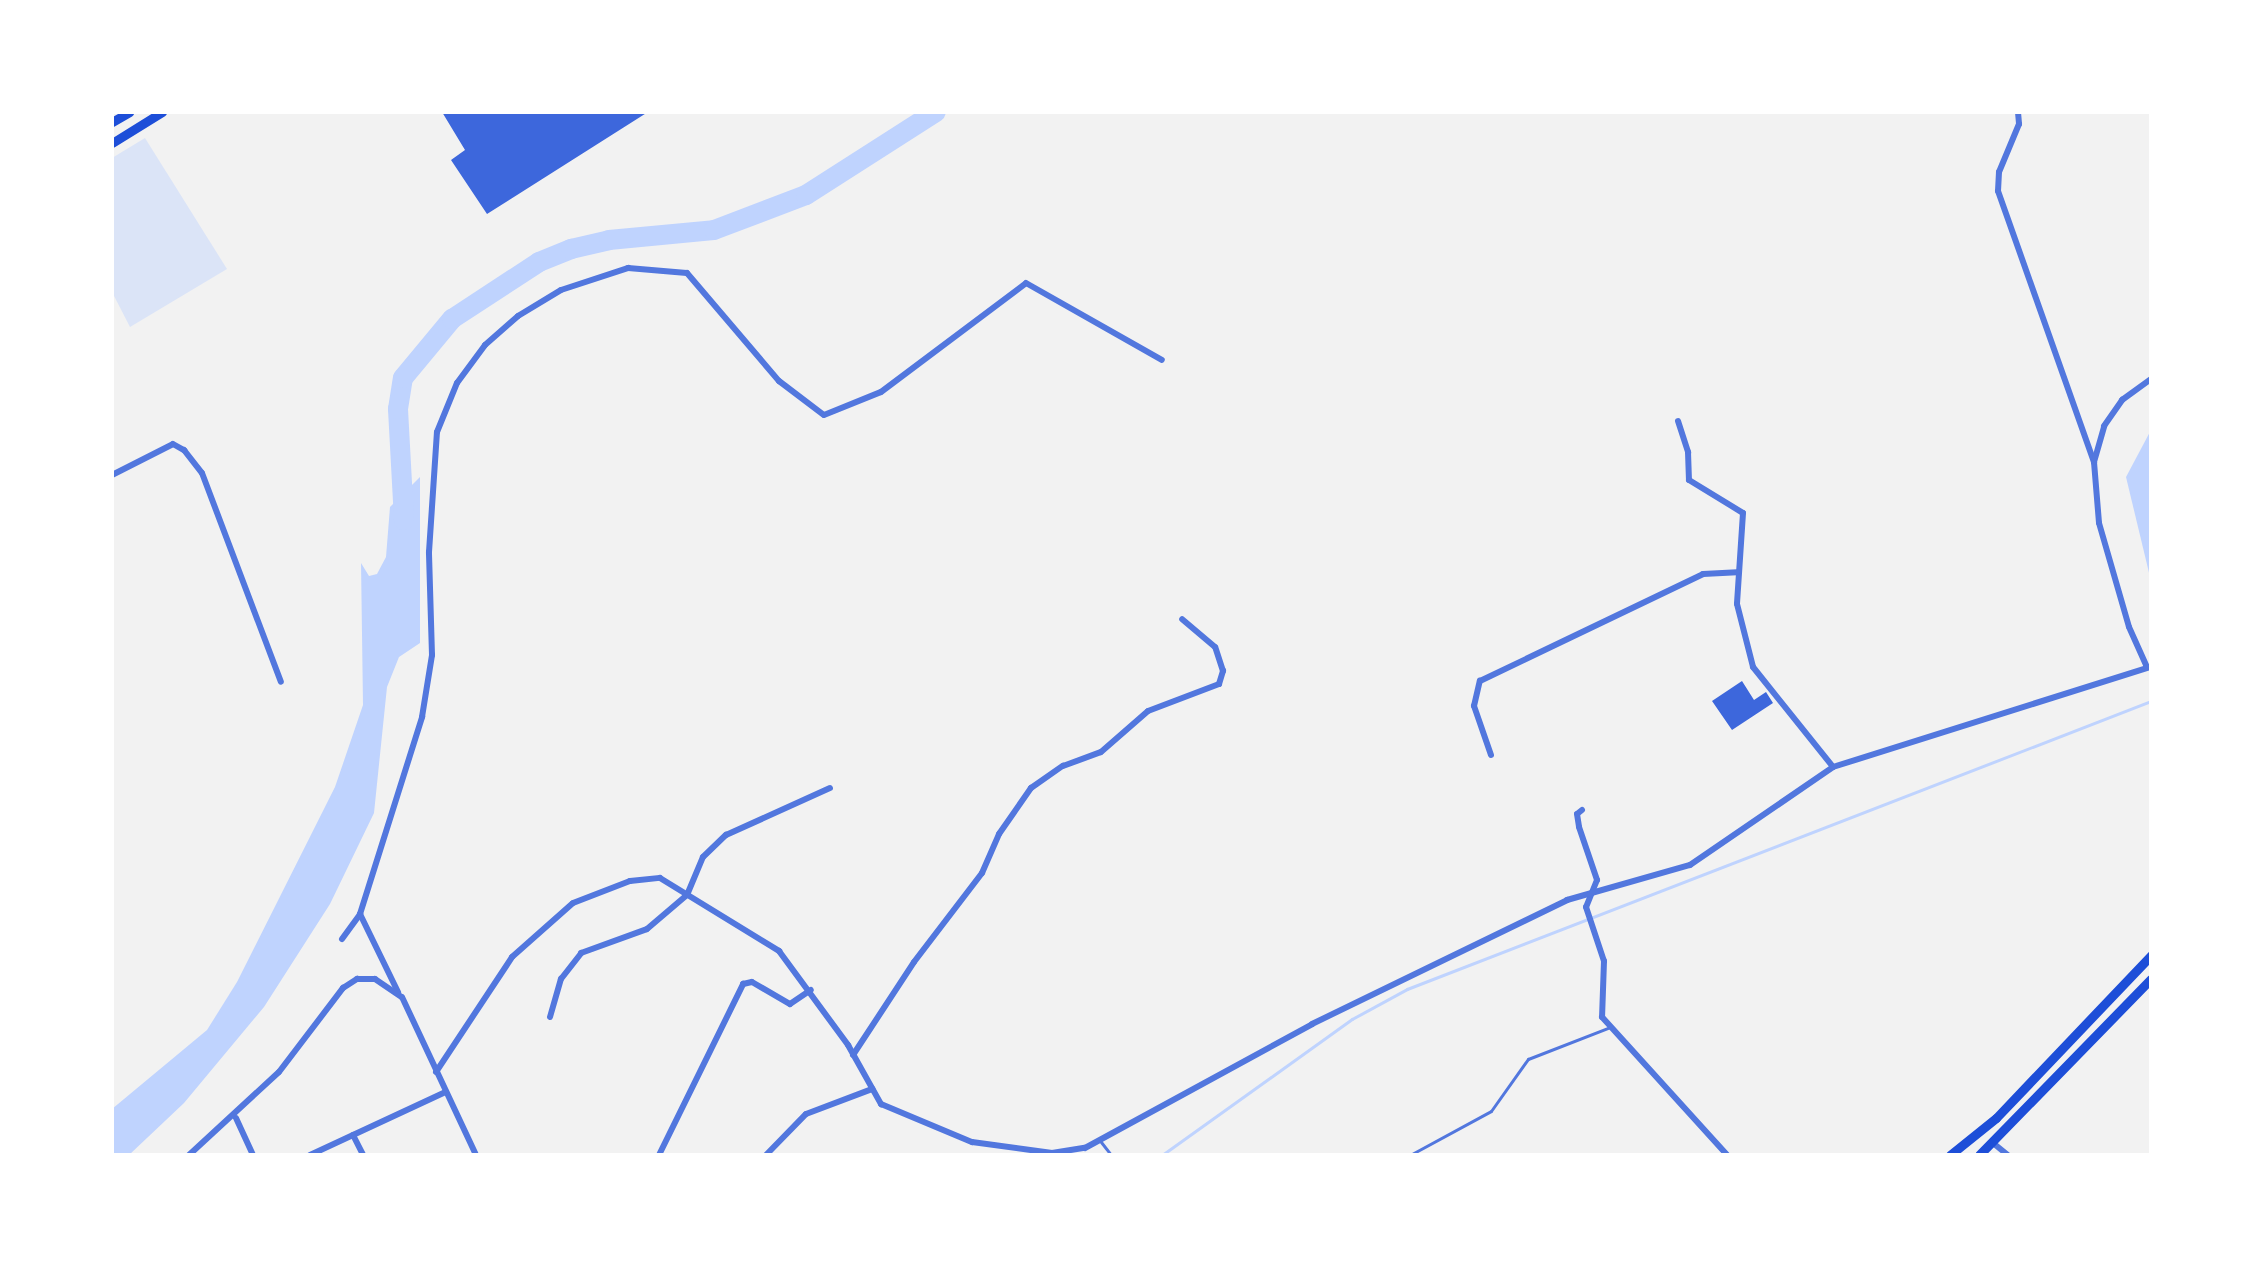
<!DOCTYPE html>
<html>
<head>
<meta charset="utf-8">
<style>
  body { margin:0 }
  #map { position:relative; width:2263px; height:1267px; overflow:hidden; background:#f2f2f2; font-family:Ubuntu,sans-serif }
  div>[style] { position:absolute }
  .green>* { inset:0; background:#dbe4f7 }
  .water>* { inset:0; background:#bfd3fe }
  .stream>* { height:3px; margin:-1.5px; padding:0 1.5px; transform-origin:1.5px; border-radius:1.5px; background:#bfd3fe }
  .river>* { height:20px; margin:-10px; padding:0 10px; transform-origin:10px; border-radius:10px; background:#bfd3fe }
  .building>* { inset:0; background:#3d67dc }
  .service>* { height:3px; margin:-1.5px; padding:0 1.5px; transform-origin:1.5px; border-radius:1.5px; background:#5277de }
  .minor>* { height:6px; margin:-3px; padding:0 3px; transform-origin:3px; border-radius:3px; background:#5277de }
  .secondary>* { height:9px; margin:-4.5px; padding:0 4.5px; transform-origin:4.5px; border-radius:4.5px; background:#1d4ed8 }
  span { translate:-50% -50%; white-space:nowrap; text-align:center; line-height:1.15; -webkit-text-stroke:6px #fff; paint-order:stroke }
  .frame { position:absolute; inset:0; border:114px solid #fff; pointer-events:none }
</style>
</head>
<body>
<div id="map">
  <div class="green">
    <div style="clip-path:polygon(145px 138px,227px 269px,130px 327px,112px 292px,112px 158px)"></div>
  </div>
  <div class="water">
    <div style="clip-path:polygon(2151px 430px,2151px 581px,2126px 477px)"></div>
    <div style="clip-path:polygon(420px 477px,420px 643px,399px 657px,387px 687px,374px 813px,330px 904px,264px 1007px,184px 1103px,129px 1155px,112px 1155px,112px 1109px,207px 1030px,237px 982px,335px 787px,363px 705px,361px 563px,369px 576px,377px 574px,386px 557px,390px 507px)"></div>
  </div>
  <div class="stream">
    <div style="left:1162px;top:1155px;width:234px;rotate:-35.6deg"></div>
    <div style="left:1352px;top:1019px;width:63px;rotate:-28.6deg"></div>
    <div style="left:1407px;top:989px;width:798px;rotate:-21.16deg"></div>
  </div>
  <div class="river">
    <div style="left:404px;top:520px;width:111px;rotate:-93.1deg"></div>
    <div style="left:398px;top:409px;width:31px;rotate:-81deg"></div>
    <div style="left:403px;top:378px;width:77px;rotate:-50.3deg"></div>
    <div style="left:452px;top:319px;width:104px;rotate:-33.2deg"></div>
    <div style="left:539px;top:262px;width:35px;rotate:-22deg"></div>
    <div style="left:571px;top:249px;width:39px;rotate:-13deg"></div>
    <div style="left:609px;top:240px;width:105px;rotate:-5.4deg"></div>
    <div style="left:714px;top:230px;width:98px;rotate:-20.8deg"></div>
    <div style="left:806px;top:195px;width:154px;rotate:-32.6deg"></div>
  </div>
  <div class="building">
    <div style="clip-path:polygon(442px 112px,648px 112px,487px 214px,451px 160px,465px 150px)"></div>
    <div style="clip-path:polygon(1742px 681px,1754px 700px,1766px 692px,1773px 703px,1732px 730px,1712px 701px)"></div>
  </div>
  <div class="service">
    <div style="left:112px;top:298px;width:4px;rotate:90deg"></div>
    <div style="left:1101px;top:1142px;width:16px;rotate:52deg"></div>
    <div style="left:1410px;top:1155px;width:92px;rotate:-28.5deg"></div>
    <div style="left:1491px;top:1111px;width:64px;rotate:-54.6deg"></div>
    <div style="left:1528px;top:1059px;width:88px;rotate:-21.3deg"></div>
  </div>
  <div class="minor">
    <div style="left:2018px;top:112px;width:12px;rotate:85deg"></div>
    <div style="left:2019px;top:124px;width:52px;rotate:112.6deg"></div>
    <div style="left:1999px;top:172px;width:19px;rotate:93deg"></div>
    <div style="left:1998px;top:191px;width:288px;rotate:70.5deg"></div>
    <div style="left:2094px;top:462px;width:61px;rotate:85.3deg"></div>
    <div style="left:2099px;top:523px;width:108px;rotate:73.9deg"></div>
    <div style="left:2129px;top:627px;width:42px;rotate:65.9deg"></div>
    <div style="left:1678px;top:421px;width:33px;rotate:72deg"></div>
    <div style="left:1688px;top:452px;width:28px;rotate:88deg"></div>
    <div style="left:1689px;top:480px;width:63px;rotate:31.4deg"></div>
    <div style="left:1743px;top:513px;width:91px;rotate:93.8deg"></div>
    <div style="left:1737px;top:604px;width:65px;rotate:75.7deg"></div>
    <div style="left:1753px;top:667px;width:128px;rotate:51.3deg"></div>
    <div style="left:2094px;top:462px;width:37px;rotate:-74deg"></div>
    <div style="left:2104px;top:426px;width:32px;rotate:-55deg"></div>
    <div style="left:2122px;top:400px;width:36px;rotate:-36deg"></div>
    <div style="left:112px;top:475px;width:68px;rotate:-26.9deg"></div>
    <div style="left:173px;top:444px;width:13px;rotate:29deg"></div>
    <div style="left:184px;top:450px;width:29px;rotate:52deg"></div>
    <div style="left:202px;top:473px;width:223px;rotate:69.3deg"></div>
    <div style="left:1491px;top:755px;width:52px;rotate:-109.1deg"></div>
    <div style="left:1474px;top:706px;width:26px;rotate:-77deg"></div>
    <div style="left:1480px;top:681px;width:247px;rotate:-25.6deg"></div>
    <div style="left:1703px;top:574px;width:34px;rotate:-3deg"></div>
    <div style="left:1582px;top:810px;width:6px;rotate:141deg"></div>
    <div style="left:1577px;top:814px;width:13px;rotate:81deg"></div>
    <div style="left:1579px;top:827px;width:56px;rotate:71.2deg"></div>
    <div style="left:1597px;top:880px;width:29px;rotate:112deg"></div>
    <div style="left:1586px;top:907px;width:57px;rotate:71.6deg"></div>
    <div style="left:1604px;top:961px;width:56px;rotate:92deg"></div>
    <div style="left:1602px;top:1017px;width:186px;rotate:47.8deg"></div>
    <div style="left:360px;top:914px;width:207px;rotate:-72.5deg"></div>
    <div style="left:422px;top:717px;width:63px;rotate:-80.8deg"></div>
    <div style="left:432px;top:655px;width:103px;rotate:-91.7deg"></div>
    <div style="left:429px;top:552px;width:120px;rotate:-86.2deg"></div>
    <div style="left:437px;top:432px;width:53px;rotate:-67.8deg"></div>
    <div style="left:457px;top:383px;width:47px;rotate:-53.6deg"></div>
    <div style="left:485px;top:345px;width:44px;rotate:-41.3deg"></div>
    <div style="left:518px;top:316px;width:50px;rotate:-31.2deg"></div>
    <div style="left:561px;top:290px;width:71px;rotate:-18.2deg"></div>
    <div style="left:628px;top:268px;width:59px;rotate:4.8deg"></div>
    <div style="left:687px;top:273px;width:142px;rotate:49.6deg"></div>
    <div style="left:779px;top:381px;width:56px;rotate:37.1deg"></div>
    <div style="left:824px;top:415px;width:61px;rotate:-22deg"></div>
    <div style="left:881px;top:392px;width:181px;rotate:-36.9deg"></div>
    <div style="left:1026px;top:283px;width:156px;rotate:29.5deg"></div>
    <div style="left:342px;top:939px;width:31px;rotate:-54deg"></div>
    <div style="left:360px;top:914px;width:87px;rotate:64deg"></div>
    <div style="left:550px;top:1017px;width:40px;rotate:-74deg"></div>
    <div style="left:561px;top:979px;width:33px;rotate:-52deg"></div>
    <div style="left:581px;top:953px;width:70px;rotate:-20deg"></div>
    <div style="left:647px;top:929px;width:52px;rotate:-40.4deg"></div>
    <div style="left:687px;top:895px;width:41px;rotate:-67.2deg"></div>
    <div style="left:703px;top:857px;width:32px;rotate:-44deg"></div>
    <div style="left:726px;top:835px;width:114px;rotate:-24.3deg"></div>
    <div style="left:853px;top:1055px;width:111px;rotate:-56.7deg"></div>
    <div style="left:914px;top:962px;width:112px;rotate:-52.6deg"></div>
    <div style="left:982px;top:873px;width:43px;rotate:-66.4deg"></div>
    <div style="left:999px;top:834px;width:56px;rotate:-55.2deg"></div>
    <div style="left:1031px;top:788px;width:39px;rotate:-35deg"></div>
    <div style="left:1063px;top:766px;width:40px;rotate:-20.2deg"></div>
    <div style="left:1101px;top:752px;width:62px;rotate:-41.1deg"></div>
    <div style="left:1148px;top:711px;width:76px;rotate:-20.8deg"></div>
    <div style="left:1219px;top:684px;width:14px;rotate:-73deg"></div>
    <div style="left:1223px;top:671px;width:25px;rotate:-108deg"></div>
    <div style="left:1215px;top:647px;width:43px;rotate:-139.7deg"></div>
    <div style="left:436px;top:1072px;width:138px;rotate:-56.5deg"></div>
    <div style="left:512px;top:957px;width:81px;rotate:-41.5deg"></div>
    <div style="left:573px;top:903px;width:61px;rotate:-21.1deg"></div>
    <div style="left:630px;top:881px;width:30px;rotate:-6deg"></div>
    <div style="left:660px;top:878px;width:140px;rotate:31.5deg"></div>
    <div style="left:779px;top:951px;width:117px;rotate:53.7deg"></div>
    <div style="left:848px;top:1045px;width:68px;rotate:60.8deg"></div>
    <div style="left:881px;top:1104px;width:99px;rotate:22.7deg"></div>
    <div style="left:972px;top:1142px;width:81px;rotate:7.8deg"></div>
    <div style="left:1052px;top:1153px;width:33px;rotate:-9deg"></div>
    <div style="left:1085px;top:1148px;width:259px;rotate:-28.6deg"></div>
    <div style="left:1312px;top:1024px;width:284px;rotate:-25.9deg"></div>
    <div style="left:1567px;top:900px;width:128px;rotate:-15.9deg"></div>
    <div style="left:1690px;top:865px;width:173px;rotate:-34.4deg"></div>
    <div style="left:1833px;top:767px;width:333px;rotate:-17.5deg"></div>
    <div style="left:236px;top:1118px;width:41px;rotate:65.3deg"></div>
    <div style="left:353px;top:1135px;width:22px;rotate:63deg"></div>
    <div style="left:1993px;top:1143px;width:19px;rotate:39deg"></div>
    <div style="left:189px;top:1155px;width:122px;rotate:-42.7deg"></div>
    <div style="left:279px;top:1072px;width:106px;rotate:-52.7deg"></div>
    <div style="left:343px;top:988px;width:17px;rotate:-33deg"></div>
    <div style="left:357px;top:979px;width:18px"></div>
    <div style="left:375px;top:979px;width:32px;rotate:34deg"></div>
    <div style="left:402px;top:997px;width:174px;rotate:64.9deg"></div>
    <div style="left:310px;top:1155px;width:150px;rotate:-24.9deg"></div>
    <div style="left:659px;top:1155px;width:191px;rotate:-63.8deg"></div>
    <div style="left:743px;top:984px;width:9px;rotate:-13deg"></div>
    <div style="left:752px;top:982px;width:44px;rotate:30.1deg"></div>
    <div style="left:790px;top:1004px;width:25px;rotate:-34deg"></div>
    <div style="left:766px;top:1155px;width:57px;rotate:-45.7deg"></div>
    <div style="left:806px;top:1114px;width:71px;rotate:-20.7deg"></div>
  </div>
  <div class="secondary">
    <div style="left:112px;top:122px;width:20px;rotate:-30deg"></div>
    <div style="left:112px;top:143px;width:59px;rotate:-31.8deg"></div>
    <div style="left:1950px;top:1155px;width:59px;rotate:-38.8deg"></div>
    <div style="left:1996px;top:1118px;width:225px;rotate:-46.4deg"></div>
    <div style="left:1979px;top:1155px;width:246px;rotate:-45.7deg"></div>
  </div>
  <div class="frame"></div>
</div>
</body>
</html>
